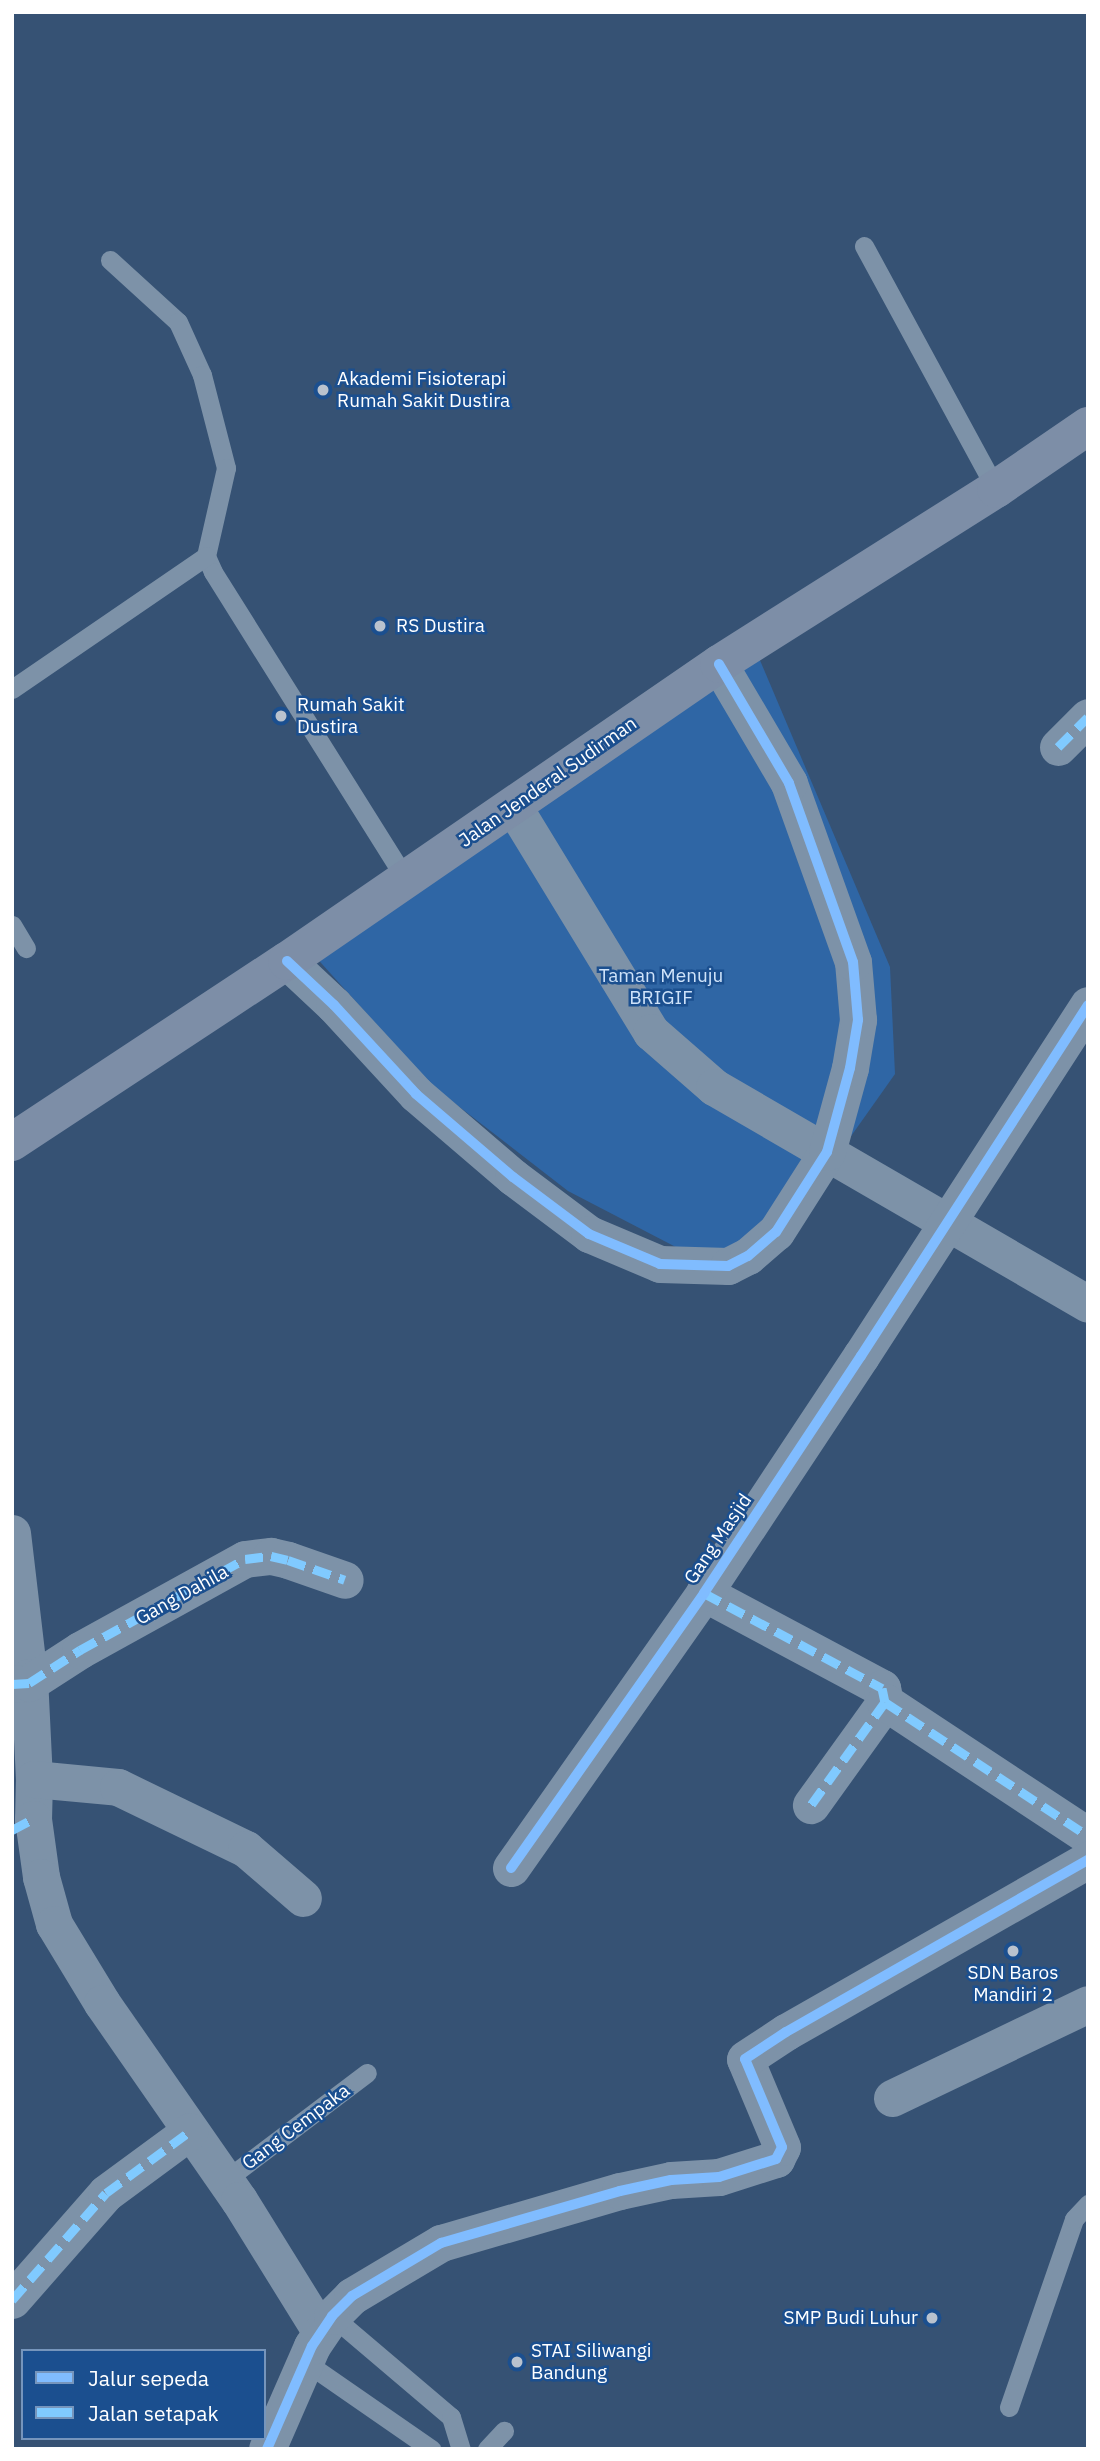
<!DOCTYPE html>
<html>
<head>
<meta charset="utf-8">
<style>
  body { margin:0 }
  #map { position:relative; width:1100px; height:2461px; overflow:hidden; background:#365274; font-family:"IBM Plex Sans",sans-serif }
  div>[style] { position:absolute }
  .green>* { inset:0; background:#2f66a5 }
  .service>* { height:19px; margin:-9.5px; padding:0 9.5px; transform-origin:9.5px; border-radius:9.5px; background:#7d92a8 }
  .minor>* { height:37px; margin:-18.5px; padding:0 18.5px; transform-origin:18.5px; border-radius:18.5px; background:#7d92a8 }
  .primary>* { height:38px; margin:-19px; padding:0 19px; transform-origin:19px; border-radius:19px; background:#7d8ea7 }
  .quiet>* { height:9px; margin-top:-4.5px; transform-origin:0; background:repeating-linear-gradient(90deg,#80caff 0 18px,transparent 0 27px) }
  .cycleway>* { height:10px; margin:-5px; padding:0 5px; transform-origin:5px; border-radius:5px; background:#80bcff }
  .dots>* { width:19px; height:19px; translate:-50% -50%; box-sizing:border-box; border:4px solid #1b4f8f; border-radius:50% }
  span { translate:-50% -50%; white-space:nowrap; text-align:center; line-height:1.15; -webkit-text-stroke:5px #1b4f8f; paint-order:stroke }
  .poi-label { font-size:19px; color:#fff }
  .left { translate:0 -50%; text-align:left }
  .right { translate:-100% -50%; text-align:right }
  .street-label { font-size:19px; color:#fff }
  .park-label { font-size:19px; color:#cfe3fa }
  .frame { position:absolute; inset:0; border:14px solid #fff; pointer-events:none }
  .legend { position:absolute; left:21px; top:2349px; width:245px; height:91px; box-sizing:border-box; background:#1b4f8f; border:2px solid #7695bc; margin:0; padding:9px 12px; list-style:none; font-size:21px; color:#fff }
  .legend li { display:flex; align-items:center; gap:14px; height:35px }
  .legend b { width:35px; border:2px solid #7695bc }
</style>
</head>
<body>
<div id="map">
  <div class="green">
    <div style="clip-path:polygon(759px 658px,890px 967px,895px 1074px,762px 1262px,695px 1257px,568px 1191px,431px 1085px,313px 954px)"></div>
  </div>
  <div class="service">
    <div style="left:864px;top:246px;width:277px;rotate:61.5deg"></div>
    <div style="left:110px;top:260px;width:92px;rotate:42.4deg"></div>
    <div style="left:178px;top:322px;width:58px;rotate:65.6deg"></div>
    <div style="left:202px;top:375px;width:96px;rotate:75.5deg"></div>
    <div style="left:226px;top:468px;width:90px;rotate:102.8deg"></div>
    <div style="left:206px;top:556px;width:17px;rotate:66deg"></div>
    <div style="left:213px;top:572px;width:363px;rotate:57.9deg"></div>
    <div style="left:12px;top:689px;width:235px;rotate:-34.4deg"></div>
    <div style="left:12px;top:925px;width:27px;rotate:59deg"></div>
    <div style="left:224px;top:2181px;width:179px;rotate:-37.1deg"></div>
    <div style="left:332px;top:2316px;width:156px;rotate:40.3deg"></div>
    <div style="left:451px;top:2417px;width:34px;rotate:73deg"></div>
    <div style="left:304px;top:2361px;width:155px;rotate:34.7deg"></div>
    <div style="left:1009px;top:2407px;width:199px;rotate:-70.9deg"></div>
    <div style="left:1074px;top:2219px;width:21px;rotate:-47deg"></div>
    <div style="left:487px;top:2449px;width:25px;rotate:-47deg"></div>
  </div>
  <div class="minor">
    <div style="left:1058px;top:747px;width:42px;rotate:-45deg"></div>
    <div style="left:513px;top:806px;width:265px;rotate:58.6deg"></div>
    <div style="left:651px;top:1032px;width:84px;rotate:41.1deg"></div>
    <div style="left:714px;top:1087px;width:432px;rotate:30.1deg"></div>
    <div style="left:287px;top:961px;width:64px;rotate:43.1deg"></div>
    <div style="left:334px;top:1005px;width:121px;rotate:47.3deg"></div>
    <div style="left:416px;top:1094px;width:128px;rotate:40.6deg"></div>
    <div style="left:513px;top:1177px;width:95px;rotate:36.9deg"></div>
    <div style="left:589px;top:1234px;width:77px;rotate:22.9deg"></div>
    <div style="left:660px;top:1264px;width:68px;rotate:1.7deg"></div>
    <div style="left:728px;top:1266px;width:22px;rotate:-27deg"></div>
    <div style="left:748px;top:1256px;width:37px;rotate:-41deg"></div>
    <div style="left:776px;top:1232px;width:95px;rotate:-57.5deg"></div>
    <div style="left:827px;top:1152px;width:87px;rotate:-74.7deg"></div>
    <div style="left:850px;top:1068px;width:49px;rotate:-80.5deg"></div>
    <div style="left:858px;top:1020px;width:58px;rotate:-94.9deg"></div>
    <div style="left:853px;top:962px;width:190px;rotate:-109.7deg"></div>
    <div style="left:789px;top:783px;width:138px;rotate:-120.5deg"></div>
    <div style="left:12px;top:1533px;width:145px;rotate:83.3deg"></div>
    <div style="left:29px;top:1677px;width:102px;rotate:87.2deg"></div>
    <div style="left:34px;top:1779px;width:40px;rotate:91.4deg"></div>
    <div style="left:33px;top:1819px;width:59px;rotate:82.1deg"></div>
    <div style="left:41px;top:1877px;width:49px;rotate:74.5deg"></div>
    <div style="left:54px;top:1924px;width:92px;rotate:58.7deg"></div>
    <div style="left:102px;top:2003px;width:240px;rotate:55.2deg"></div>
    <div style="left:239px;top:2200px;width:155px;rotate:58.2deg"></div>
    <div style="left:704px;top:1593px;width:202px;rotate:28.1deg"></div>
    <div style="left:882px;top:1688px;width:14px;rotate:78deg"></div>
    <div style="left:885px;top:1702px;width:127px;rotate:125.7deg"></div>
    <div style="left:12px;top:1684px;width:17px;rotate:-3deg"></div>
    <div style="left:29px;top:1683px;width:61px;rotate:-32.9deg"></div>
    <div style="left:80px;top:1650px;width:188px;rotate:-28.9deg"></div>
    <div style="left:245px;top:1559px;width:26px;rotate:-7deg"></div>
    <div style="left:271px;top:1556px;width:17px;rotate:13deg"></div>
    <div style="left:288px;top:1560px;width:60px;rotate:19.3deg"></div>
    <div style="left:885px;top:1702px;width:243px;rotate:33.4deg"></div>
    <div style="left:34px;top:1779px;width:84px;rotate:5.4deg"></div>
    <div style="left:118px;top:1787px;width:142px;rotate:25.8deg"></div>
    <div style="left:246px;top:1849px;width:75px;rotate:40.7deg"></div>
    <div style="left:511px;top:1868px;width:336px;rotate:-54.9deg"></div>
    <div style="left:704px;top:1593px;width:284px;rotate:-56.5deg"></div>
    <div style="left:861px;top:1356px;width:418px;rotate:-57.1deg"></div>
    <div style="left:892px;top:2098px;width:217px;rotate:-25.6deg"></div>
    <div style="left:12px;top:2300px;width:142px;rotate:-48.7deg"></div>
    <div style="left:106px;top:2193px;width:104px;rotate:-36.4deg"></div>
    <div style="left:267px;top:2449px;width:112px;rotate:-66.4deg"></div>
    <div style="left:312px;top:2346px;width:36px;rotate:-56deg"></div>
    <div style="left:332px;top:2316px;width:28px;rotate:-45deg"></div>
    <div style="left:352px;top:2296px;width:104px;rotate:-30.8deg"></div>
    <div style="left:441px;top:2243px;width:186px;rotate:-16.2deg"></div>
    <div style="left:620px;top:2191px;width:52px;rotate:-12.2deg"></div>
    <div style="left:671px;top:2180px;width:48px;rotate:-3.6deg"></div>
    <div style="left:719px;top:2177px;width:60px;rotate:-17.5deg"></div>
    <div style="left:776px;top:2159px;width:13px;rotate:-63deg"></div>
    <div style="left:782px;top:2147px;width:95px;rotate:-112.8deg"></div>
    <div style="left:745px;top:2059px;width:49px;rotate:-33.4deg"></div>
    <div style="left:786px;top:2032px;width:348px;rotate:-29.7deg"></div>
  </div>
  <div class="primary">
    <div style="left:12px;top:1142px;width:329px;rotate:-33.4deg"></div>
    <div style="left:287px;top:961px;width:524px;rotate:-34.51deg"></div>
    <div style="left:719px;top:664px;width:328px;rotate:-32.3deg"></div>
    <div style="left:996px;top:489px;width:112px;rotate:-34.4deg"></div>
  </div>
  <div class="quiet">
    <div style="left:1058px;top:747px;width:42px;rotate:-45deg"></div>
    <div style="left:704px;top:1593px;width:202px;rotate:28.1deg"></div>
    <div style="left:882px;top:1688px;width:14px;rotate:78deg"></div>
    <div style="left:885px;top:1702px;width:127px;rotate:125.7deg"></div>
    <div style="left:12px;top:1684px;width:17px;rotate:-3deg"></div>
    <div style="left:29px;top:1683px;width:61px;rotate:-32.9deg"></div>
    <div style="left:80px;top:1650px;width:188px;rotate:-28.9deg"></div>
    <div style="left:245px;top:1559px;width:26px;rotate:-7deg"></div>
    <div style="left:271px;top:1556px;width:17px;rotate:13deg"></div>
    <div style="left:288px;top:1560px;width:60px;rotate:19.3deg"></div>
    <div style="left:885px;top:1702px;width:243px;rotate:33.4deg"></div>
    <div style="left:12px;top:1830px;width:24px;rotate:-28deg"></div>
    <div style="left:12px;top:2300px;width:142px;rotate:-48.7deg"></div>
    <div style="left:106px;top:2193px;width:104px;rotate:-36.4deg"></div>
  </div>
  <div class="cycleway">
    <div style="left:287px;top:961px;width:64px;rotate:43.1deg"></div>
    <div style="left:334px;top:1005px;width:121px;rotate:47.3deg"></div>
    <div style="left:416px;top:1094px;width:128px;rotate:40.6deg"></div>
    <div style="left:513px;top:1177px;width:95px;rotate:36.9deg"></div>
    <div style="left:589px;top:1234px;width:77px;rotate:22.9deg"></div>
    <div style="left:660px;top:1264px;width:68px;rotate:1.7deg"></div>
    <div style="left:728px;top:1266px;width:22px;rotate:-27deg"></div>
    <div style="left:748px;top:1256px;width:37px;rotate:-41deg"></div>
    <div style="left:776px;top:1232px;width:95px;rotate:-57.5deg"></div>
    <div style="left:827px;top:1152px;width:87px;rotate:-74.7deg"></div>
    <div style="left:850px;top:1068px;width:49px;rotate:-80.5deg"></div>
    <div style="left:858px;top:1020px;width:58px;rotate:-94.9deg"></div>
    <div style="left:853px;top:962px;width:190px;rotate:-109.7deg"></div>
    <div style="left:789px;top:783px;width:138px;rotate:-120.5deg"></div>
    <div style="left:511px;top:1868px;width:336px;rotate:-54.9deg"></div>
    <div style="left:704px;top:1593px;width:284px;rotate:-56.5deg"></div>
    <div style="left:861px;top:1356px;width:418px;rotate:-57.1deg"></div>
    <div style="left:267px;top:2449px;width:112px;rotate:-66.4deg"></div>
    <div style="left:312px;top:2346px;width:36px;rotate:-56deg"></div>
    <div style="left:332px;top:2316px;width:28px;rotate:-45deg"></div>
    <div style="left:352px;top:2296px;width:104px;rotate:-30.8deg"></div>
    <div style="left:441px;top:2243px;width:186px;rotate:-16.2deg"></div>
    <div style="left:620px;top:2191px;width:52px;rotate:-12.2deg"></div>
    <div style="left:671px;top:2180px;width:48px;rotate:-3.6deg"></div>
    <div style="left:719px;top:2177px;width:60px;rotate:-17.5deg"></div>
    <div style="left:776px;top:2159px;width:13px;rotate:-63deg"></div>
    <div style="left:782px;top:2147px;width:95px;rotate:-112.8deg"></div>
    <div style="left:745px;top:2059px;width:49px;rotate:-33.4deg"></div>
    <div style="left:786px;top:2032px;width:348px;rotate:-29.7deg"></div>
  </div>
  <div class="dots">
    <div style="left:323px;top:390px;background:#b9c2ce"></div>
    <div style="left:380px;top:626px;background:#b9c2ce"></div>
    <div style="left:281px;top:716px;background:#b9c2ce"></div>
    <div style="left:1013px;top:1951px;background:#b9c2ce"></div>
    <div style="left:932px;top:2318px;background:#b9c2ce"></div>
    <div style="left:517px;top:2362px;background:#b9c2ce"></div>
  </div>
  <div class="poi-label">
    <span class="left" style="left:337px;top:390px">Akademi Fisioterapi<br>Rumah Sakit Dustira</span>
    <span class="left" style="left:396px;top:626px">RS Dustira</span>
    <span class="left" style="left:297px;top:716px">Rumah Sakit<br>Dustira</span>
    <span style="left:1013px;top:1984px">SDN Baros<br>Mandiri 2</span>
    <span class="right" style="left:918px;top:2318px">SMP Budi Luhur</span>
    <span class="left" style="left:531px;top:2362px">STAI Siliwangi<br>Bandung</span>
  </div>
  <div class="street-label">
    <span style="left:548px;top:782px;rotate:-35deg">Jalan Jenderal Sudirman</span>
    <span style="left:718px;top:1539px;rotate:-56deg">Gang Masjid</span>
    <span style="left:182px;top:1595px;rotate:-29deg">Gang Dahila</span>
    <span style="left:296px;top:2127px;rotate:-37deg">Gang Cempaka</span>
  </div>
  <div class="park-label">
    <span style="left:661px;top:987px">Taman Menuju<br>BRIGIF</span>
  </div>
  <div class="frame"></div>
  <ul class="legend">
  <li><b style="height:9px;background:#80bcff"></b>Jalur sepeda</li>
  <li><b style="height:9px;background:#80caff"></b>Jalan setapak</li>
  </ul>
</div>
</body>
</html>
